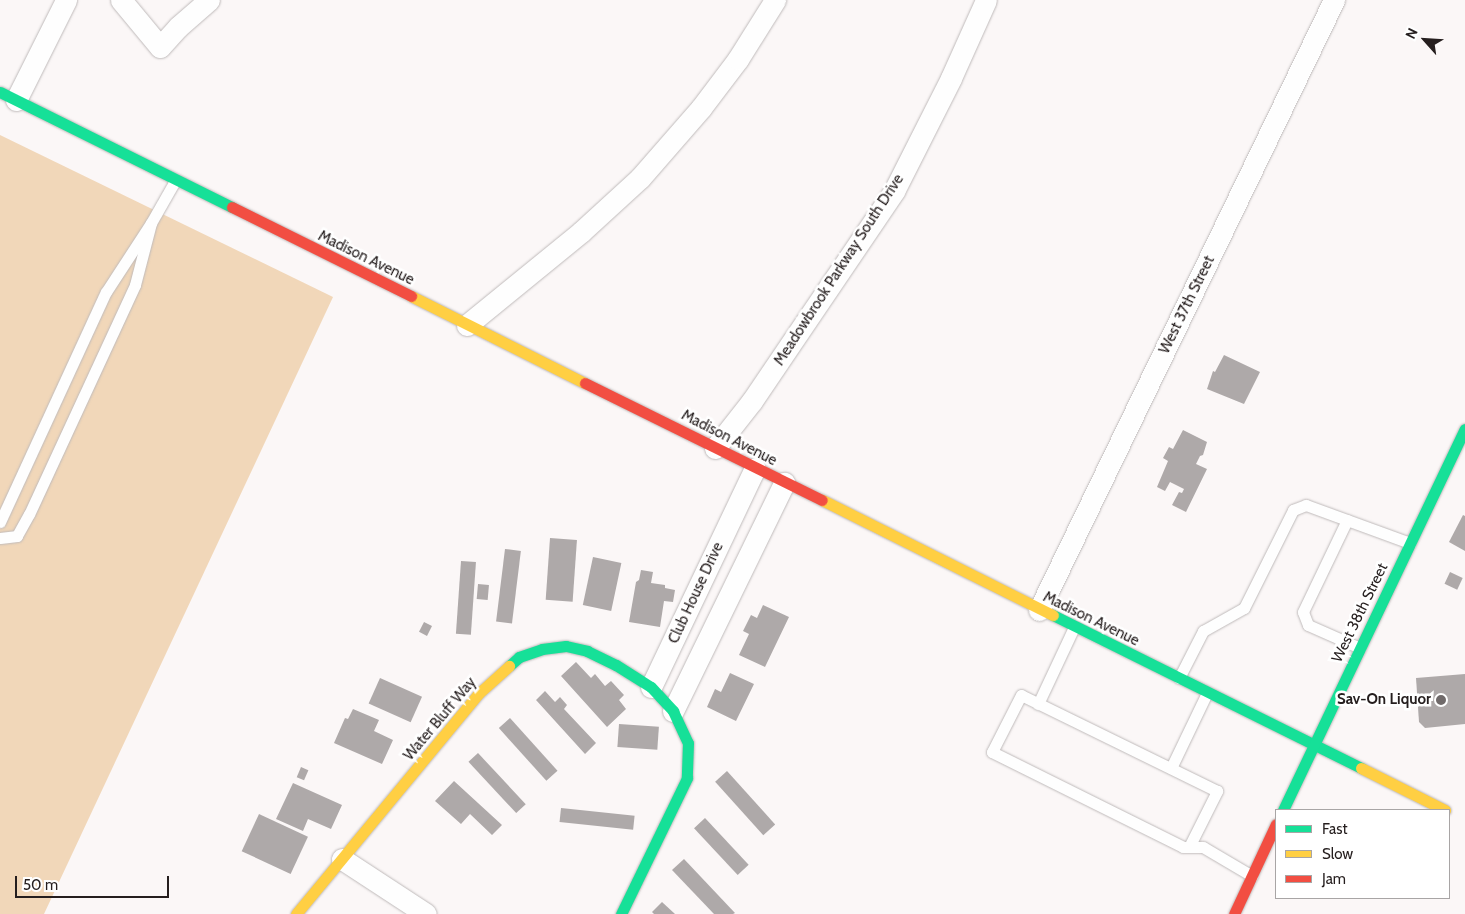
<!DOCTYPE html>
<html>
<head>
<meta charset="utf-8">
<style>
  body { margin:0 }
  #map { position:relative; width:1465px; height:914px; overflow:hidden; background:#fbf7f7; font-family:Cabin,sans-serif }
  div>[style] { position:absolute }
  .green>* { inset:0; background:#f1d7b9 }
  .building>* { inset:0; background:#aea9a9; transform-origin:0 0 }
  .roads { filter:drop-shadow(0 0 1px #bfbaba) drop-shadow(0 0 1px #bfbaba) }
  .lane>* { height:11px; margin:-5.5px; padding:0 5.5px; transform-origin:5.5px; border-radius:5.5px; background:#fefefe }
  .street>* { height:21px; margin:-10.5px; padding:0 10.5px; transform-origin:10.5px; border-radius:10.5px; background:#fefefe }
  .fast>* { height:11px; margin:-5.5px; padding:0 5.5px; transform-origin:5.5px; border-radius:5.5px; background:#16e098 }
  .slow>* { height:11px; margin:-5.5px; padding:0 5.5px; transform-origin:5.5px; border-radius:5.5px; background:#ffcf43 }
  .jam>* { height:11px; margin:-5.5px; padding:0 5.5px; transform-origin:5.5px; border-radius:5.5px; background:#f24e42 }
  .dots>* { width:14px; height:14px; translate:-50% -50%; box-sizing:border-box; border:2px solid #fff; border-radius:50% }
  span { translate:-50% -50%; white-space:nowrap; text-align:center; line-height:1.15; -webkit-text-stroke:5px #fff; paint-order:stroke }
  .street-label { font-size:15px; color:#251e1e }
  .poi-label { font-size:15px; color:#251e1e; font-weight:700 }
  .right { translate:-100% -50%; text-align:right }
  .legend { position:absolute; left:1275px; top:809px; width:175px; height:90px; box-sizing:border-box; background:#fff; border:1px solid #a8a5a5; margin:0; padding:6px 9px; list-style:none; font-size:15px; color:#251e1e }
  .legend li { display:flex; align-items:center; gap:10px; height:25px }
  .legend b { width:25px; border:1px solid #a8a5a5 }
  .north { position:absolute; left:1400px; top:15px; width:50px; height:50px; -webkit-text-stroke:4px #fff; paint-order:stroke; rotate:296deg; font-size:14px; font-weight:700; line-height:20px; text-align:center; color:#251e1e }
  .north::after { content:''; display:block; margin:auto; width:18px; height:22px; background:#251e1e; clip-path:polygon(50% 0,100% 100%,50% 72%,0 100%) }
  .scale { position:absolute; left:15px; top:876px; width:154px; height:22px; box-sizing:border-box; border:2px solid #251e1e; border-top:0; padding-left:6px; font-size:15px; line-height:18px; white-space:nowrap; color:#251e1e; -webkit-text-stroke:4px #fff; paint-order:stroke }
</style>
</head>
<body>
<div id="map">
  <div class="green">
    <div style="clip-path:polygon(0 135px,333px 297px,44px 914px,0 914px)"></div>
  </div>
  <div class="building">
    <div style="clip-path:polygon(1224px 355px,1260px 372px,1244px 404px,1207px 389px,1213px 371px,1215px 372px)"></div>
    <div style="clip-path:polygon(1183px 430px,1207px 442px,1203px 455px,1200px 456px,1196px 464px,1207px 469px,1186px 512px,1172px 505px,1179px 492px,1182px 493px,1184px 489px,1170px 482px,1165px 491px,1157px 487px,1168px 461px,1163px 458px,1169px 447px,1173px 449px)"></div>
    <div style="clip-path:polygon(1463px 515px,1465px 516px,1465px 551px,1449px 542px)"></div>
    <div style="left:550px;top:538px;width:27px;height:62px;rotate:4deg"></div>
    <div style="left:505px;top:549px;width:16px;height:73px;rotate:7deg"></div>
    <div style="left:593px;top:557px;width:29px;height:49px;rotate:12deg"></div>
    <div style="left:461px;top:561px;width:15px;height:73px;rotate:4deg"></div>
    <div style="clip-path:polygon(641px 570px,653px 572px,651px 583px,665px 585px,665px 588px,675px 590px,673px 602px,664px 601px,660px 627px,629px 622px,636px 582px,639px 580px)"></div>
    <div style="left:1450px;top:572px;width:14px;height:13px;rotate:25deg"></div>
    <div style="left:478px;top:584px;width:11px;height:15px;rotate:5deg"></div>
    <div style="clip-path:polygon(763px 605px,789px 617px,765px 667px,739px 655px,749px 634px,743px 631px,751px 615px,757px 618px)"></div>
    <div style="left:424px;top:622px;width:9px;height:11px;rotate:27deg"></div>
    <div style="clip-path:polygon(576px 662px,591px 678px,595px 674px,605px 686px,611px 681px,624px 695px,619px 700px,626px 709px,607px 727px,561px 676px)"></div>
    <div style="clip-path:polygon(730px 673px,754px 684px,736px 721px,707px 707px,715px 689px,721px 692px)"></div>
    <div style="clip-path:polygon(1465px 674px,1465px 724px,1425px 728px,1419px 722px,1416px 678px)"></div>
    <div style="left:380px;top:678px;width:46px;height:28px;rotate:24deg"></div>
    <div style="clip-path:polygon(545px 691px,555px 702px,560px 697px,567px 705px,564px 709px,596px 743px,585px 754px,536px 700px)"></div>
    <div style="clip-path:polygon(353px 709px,379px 720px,374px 731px,393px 740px,382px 764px,334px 743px,345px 718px,348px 719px)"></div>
    <div style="left:510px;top:718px;width:71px;height:15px;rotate:48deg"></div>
    <div style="left:619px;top:724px;width:40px;height:23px;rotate:4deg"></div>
    <div style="left:478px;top:753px;width:70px;height:13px;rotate:47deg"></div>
    <div style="left:301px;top:767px;width:8px;height:11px;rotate:23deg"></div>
    <div style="left:727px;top:771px;width:72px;height:16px;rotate:48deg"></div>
    <div style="clip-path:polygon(454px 781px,502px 825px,492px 835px,470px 814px,461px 824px,435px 801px)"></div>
    <div style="clip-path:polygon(293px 783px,342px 805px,331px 829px,308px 819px,303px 831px,276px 819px)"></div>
    <div style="left:561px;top:808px;width:74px;height:14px;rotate:6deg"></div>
    <div style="left:259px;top:814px;width:54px;height:41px;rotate:25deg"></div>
    <div style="left:705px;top:818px;width:64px;height:15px;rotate:47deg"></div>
    <div style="clip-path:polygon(684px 859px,735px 913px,733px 914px,714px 914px,672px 870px)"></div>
    <div style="clip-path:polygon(662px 902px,675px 914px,654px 914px,652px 912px)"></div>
  </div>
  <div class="roads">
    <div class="lane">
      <div style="left:151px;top:223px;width:48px;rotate:-60.3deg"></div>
      <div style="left:1347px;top:520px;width:102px;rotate:115.6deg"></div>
      <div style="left:1303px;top:612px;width:14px;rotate:69deg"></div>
      <div style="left:1308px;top:625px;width:57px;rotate:23.9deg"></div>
      <div style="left:0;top:522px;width:253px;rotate:-65.3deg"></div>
      <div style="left:106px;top:292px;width:82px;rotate:-56.9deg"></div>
      <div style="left:151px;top:223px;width:64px;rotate:104.5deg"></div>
      <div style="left:135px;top:285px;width:252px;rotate:114.8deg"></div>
      <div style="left:29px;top:514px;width:25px;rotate:119deg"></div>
      <div style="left:17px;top:536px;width:17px;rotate:173deg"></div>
      <div style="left:1179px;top:678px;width:53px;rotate:-62.9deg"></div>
      <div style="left:1203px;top:631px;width:47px;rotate:-29.3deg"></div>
      <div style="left:1244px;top:608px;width:110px;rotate:-63.4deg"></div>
      <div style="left:1293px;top:510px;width:14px;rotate:-21deg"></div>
      <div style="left:1306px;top:505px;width:111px;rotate:20.1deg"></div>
      <div style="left:1038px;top:704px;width:85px;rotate:-64.9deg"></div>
      <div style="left:1171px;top:768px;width:83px;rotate:-64.4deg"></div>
      <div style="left:1189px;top:847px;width:63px;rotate:-63.4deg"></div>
      <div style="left:1217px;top:791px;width:218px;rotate:-153.9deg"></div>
      <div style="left:1021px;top:695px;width:64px;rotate:117deg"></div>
      <div style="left:992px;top:752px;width:213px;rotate:26.4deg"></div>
      <div style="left:1183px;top:847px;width:20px"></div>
      <div style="left:1203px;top:847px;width:57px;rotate:30.6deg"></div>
    </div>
    <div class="street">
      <div style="left:121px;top:0;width:61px;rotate:50.3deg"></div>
      <div style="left:160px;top:47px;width:27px;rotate:-48deg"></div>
      <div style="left:178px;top:27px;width:41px;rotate:-41.1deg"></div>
      <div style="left:16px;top:100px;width:112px;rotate:-63.4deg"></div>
      <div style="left:467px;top:325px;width:147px;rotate:-39.2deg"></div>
      <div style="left:581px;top:232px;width:80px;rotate:-42.5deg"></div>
      <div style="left:640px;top:178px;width:93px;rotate:-48.9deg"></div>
      <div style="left:701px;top:108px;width:61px;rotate:-52.9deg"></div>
      <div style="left:738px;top:59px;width:70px;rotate:-57.9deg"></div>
      <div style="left:715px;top:448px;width:60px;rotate:-51.8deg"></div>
      <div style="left:752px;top:401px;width:254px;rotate:-55.9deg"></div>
      <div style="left:894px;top:191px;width:127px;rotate:-63.2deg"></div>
      <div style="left:951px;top:78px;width:85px;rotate:-65.8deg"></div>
      <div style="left:1039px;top:610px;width:678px;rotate:-64.19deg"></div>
      <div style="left:651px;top:687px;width:242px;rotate:-64.6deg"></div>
      <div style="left:673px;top:711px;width:254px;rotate:-64deg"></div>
      <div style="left:342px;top:859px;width:100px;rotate:33.2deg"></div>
    </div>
    <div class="fast">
      <div style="left:0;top:92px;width:259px;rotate:26.4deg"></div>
      <div style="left:1053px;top:615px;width:344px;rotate:26.4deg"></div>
      <div style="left:509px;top:666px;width:13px;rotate:-42deg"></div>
      <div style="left:519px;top:657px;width:24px;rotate:-19deg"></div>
      <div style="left:542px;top:649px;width:24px;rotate:-7deg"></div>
      <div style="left:566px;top:646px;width:22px;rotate:13deg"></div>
      <div style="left:587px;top:651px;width:32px;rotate:26deg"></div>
      <div style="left:616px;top:665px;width:41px;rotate:32.2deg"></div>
      <div style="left:651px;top:687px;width:33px;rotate:47deg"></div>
      <div style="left:673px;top:711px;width:35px;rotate:65deg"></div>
      <div style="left:688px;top:743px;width:35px;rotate:92deg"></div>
      <div style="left:687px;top:778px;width:151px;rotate:115.9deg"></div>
      <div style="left:1283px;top:810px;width:422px;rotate:-64.5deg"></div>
    </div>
    <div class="slow">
      <div style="left:411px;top:296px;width:195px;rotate:26.6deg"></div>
      <div style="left:822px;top:500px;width:258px;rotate:26.5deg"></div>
      <div style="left:1361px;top:768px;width:94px;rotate:26.6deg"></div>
      <div style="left:296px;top:914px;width:286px;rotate:-50.4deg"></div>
      <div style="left:478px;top:694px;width:42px;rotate:-42.1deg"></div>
    </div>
    <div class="jam">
      <div style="left:232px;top:207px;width:200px;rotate:26.4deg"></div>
      <div style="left:585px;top:383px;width:264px;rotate:26.3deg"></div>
      <div style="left:1234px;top:914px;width:99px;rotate:-65deg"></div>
    </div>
  </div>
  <div class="dots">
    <div style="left:1441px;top:700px;background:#706a6a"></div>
  </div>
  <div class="street-label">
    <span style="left:366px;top:258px;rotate:26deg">Madison Avenue</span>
    <span style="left:839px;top:270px;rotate:-57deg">Meadowbrook Parkway South Drive</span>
    <span style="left:1187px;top:305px;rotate:-64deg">West 37th Street</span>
    <span style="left:729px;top:438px;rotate:27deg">Madison Avenue</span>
    <span style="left:696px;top:593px;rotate:-65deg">Club House Drive</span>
    <span style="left:1360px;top:613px;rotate:-64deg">West 38th Street</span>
    <span style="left:1091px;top:619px;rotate:26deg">Madison Avenue</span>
    <span style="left:440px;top:719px;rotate:-50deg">Water Bluff Way</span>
  </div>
  <div class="poi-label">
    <span class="right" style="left:1431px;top:700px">Sav-On Liquor</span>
  </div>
  <ul class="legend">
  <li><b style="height:6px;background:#16e098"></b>Fast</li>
  <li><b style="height:6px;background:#ffcf43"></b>Slow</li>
  <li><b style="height:6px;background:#f24e42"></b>Jam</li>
  </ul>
  <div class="north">N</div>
  <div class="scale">50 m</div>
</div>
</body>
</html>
